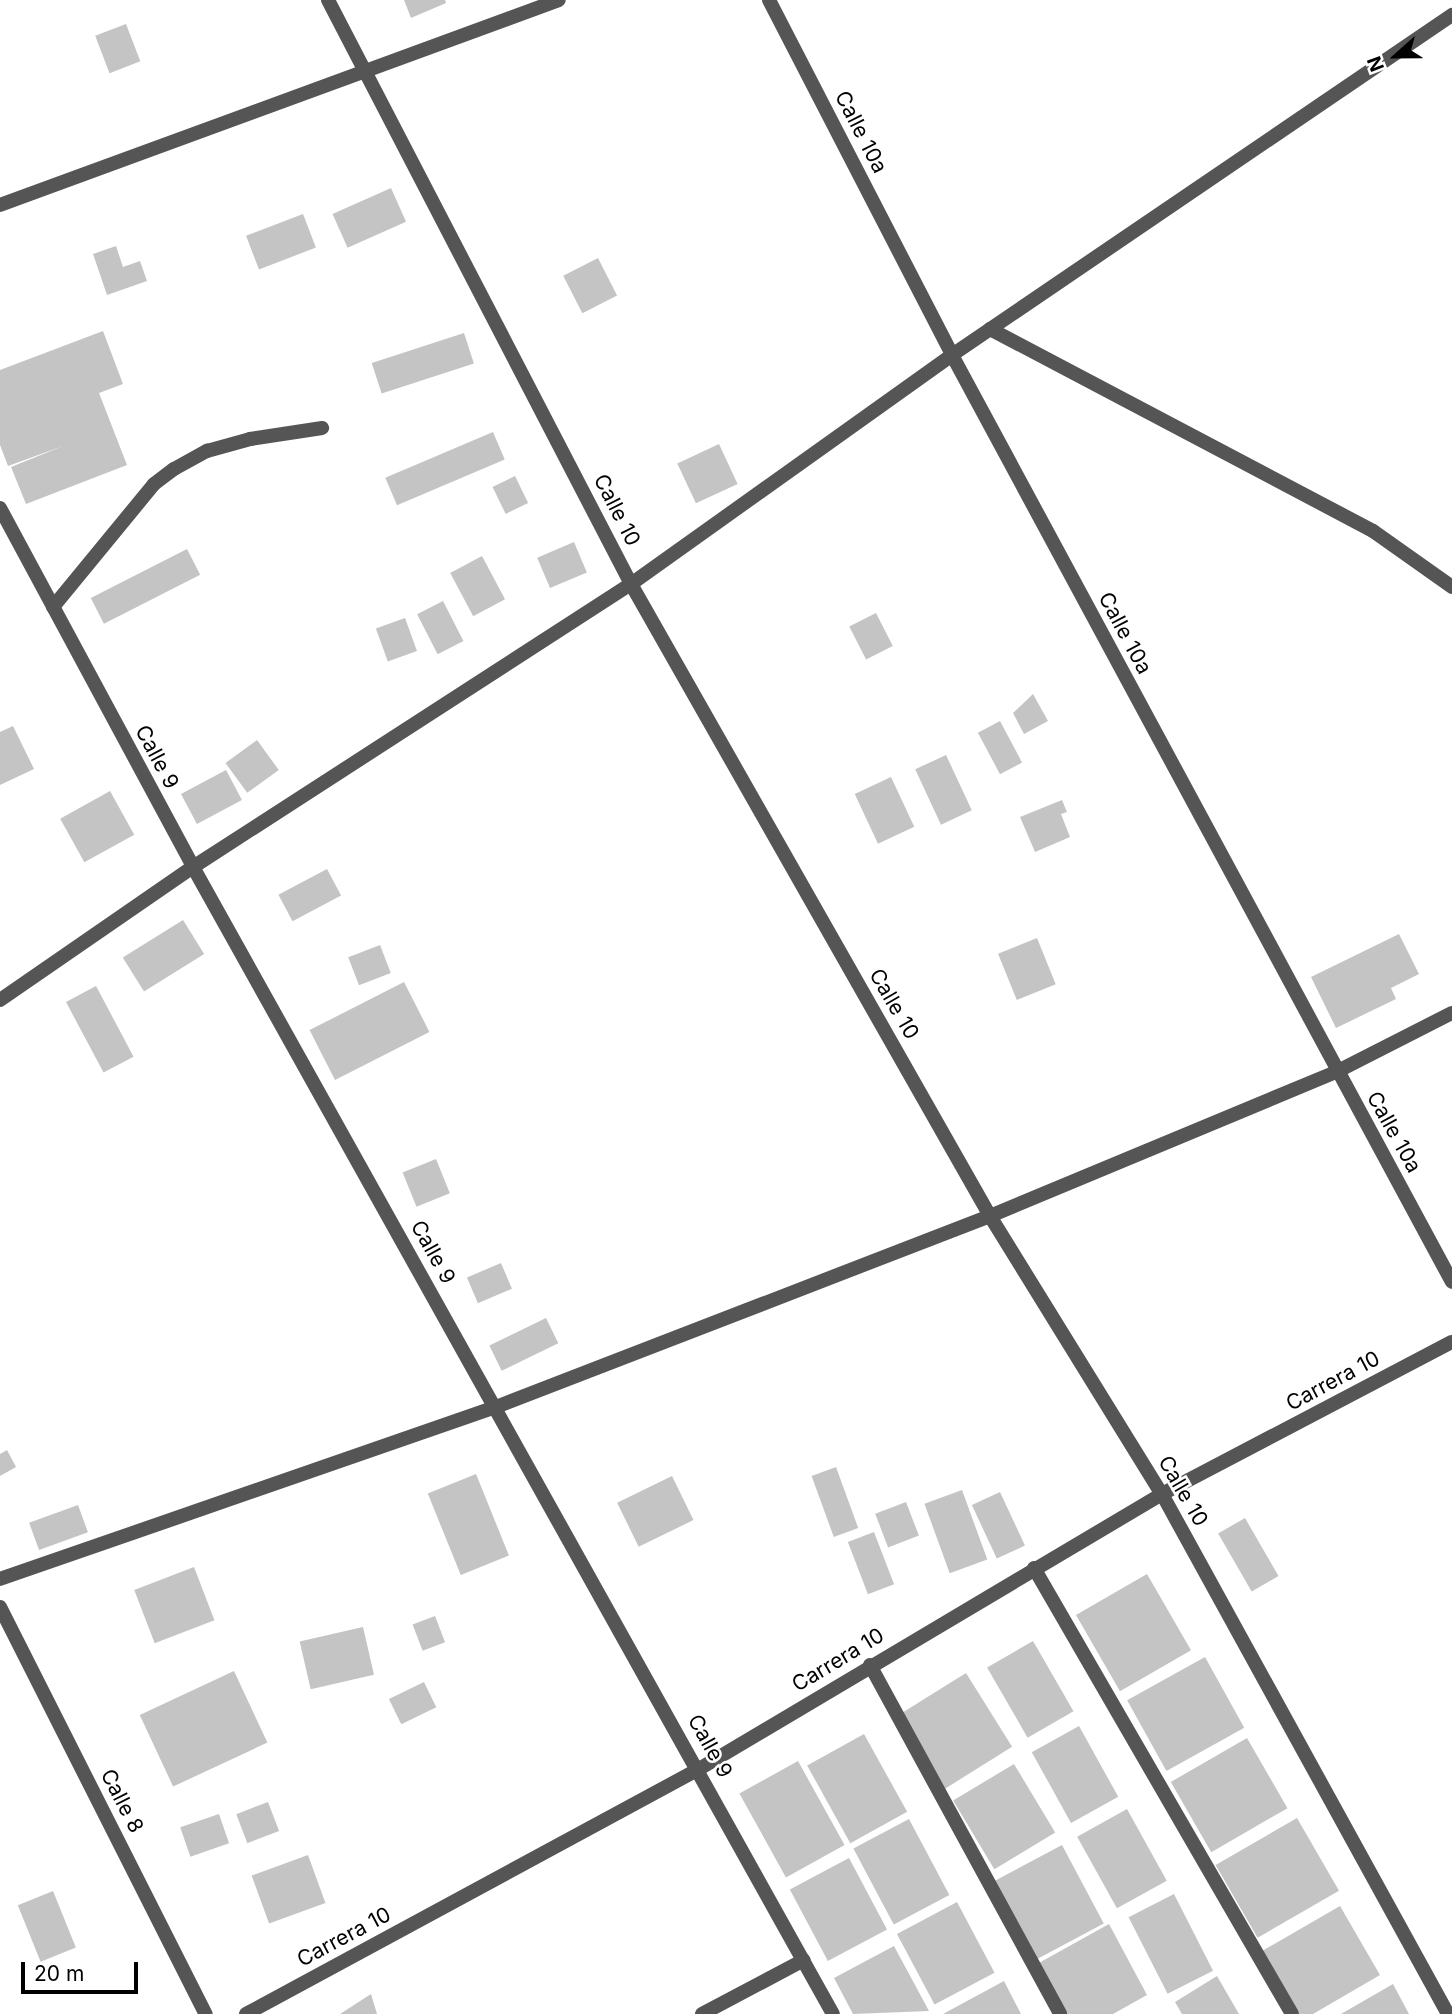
<!DOCTYPE html>
<html>
<head>
<meta charset="utf-8">
<style>
  body { margin:0 }
  #map { position:relative; width:1452px; height:2014px; overflow:hidden; background:#fff; font-family:Inter,sans-serif }
  div>[style] { position:absolute }
  .building>* { inset:0; background:#c4c4c4; transform-origin:0 0 }
  .service>* { height:14px; margin:-7px; padding:0 7px; transform-origin:7px; border-radius:7px; background:#555 }
  .minor>* { height:14px; margin:-7px; padding:0 7px; transform-origin:7px; border-radius:7px; background:#555 }
  span { translate:-50% -50%; white-space:nowrap; text-align:center; line-height:1.15; -webkit-text-stroke:5px #fff; paint-order:stroke }
  .street-label { font-size:21px; color:#000 }
  .north { position:absolute; left:1361px; top:21px; width:70px; height:70px; -webkit-text-stroke:5px #fff; paint-order:stroke; rotate:249deg; font-size:19px; font-weight:700; line-height:28px; text-align:center; color:#000 }
  .north::after { content:''; display:block; margin:auto; width:24px; height:32px; background:#000; clip-path:polygon(50% 0,100% 100%,50% 72%,0 100%) }
  .scale { position:absolute; left:21px; top:1962px; width:117px; height:32px; box-sizing:border-box; border:4px solid #000; border-top:0; padding-left:9px; font-size:21px; line-height:24px; white-space:nowrap; color:#000; -webkit-text-stroke:5px #fff; paint-order:stroke }
</style>
</head>
<body>
<div id="map">
  <div class="building">
    <div style="clip-path:polygon(404px 0,445px 0,446px 3px,411px 18px)"></div>
    <div style="left:126px;top:24px;width:40px;height:33px;rotate:69deg"></div>
    <div style="left:391px;top:188px;width:37px;height:64px;rotate:66deg"></div>
    <div style="left:303px;top:214px;width:36px;height:61px;rotate:69deg"></div>
    <div style="clip-path:polygon(116px 246px,123px 267px,140px 261px,147px 281px,107px 295px,93px 254px)"></div>
    <div style="left:598px;top:258px;width:42px;height:39px;rotate:63deg"></div>
    <div style="clip-path:polygon(103px 331px,123px 384px,99px 393px,127px 465px,26px 504px,11px 467px,63px 446px,8px 466px,0 445px,0 370px)"></div>
    <div style="left:464px;top:333px;width:32px;height:97px;rotate:72deg"></div>
    <div style="left:493px;top:432px;width:30px;height:117px;rotate:67deg"></div>
    <div style="left:719px;top:444px;width:44px;height:46px;rotate:65deg"></div>
    <div style="left:515px;top:476px;width:30px;height:25px;rotate:64deg"></div>
    <div style="left:574px;top:542px;width:33px;height:40px;rotate:67deg"></div>
    <div style="left:187px;top:549px;width:29px;height:108px;rotate:63deg"></div>
    <div style="left:482px;top:556px;width:49px;height:36px;rotate:62deg"></div>
    <div style="left:443px;top:601px;width:45px;height:29px;rotate:63deg"></div>
    <div style="left:876px;top:613px;width:37px;height:30px;rotate:63deg"></div>
    <div style="left:405px;top:618px;width:35px;height:31px;rotate:70deg"></div>
    <div style="clip-path:polygon(1033px 694px,1048px 721px,1024px 734px,1013px 713px)"></div>
    <div style="left:1000px;top:721px;width:47px;height:25px;rotate:62deg"></div>
    <div style="clip-path:polygon(13px 726px,34px 769px,0 785px,0 732px)"></div>
    <div style="left:257px;top:740px;width:37px;height:39px;rotate:54deg"></div>
    <div style="left:946px;top:755px;width:61px;height:34px;rotate:65deg"></div>
    <div style="left:226px;top:770px;width:34px;height:51px;rotate:62deg"></div>
    <div style="left:891px;top:777px;width:55px;height:40px;rotate:65deg"></div>
    <div style="left:110px;top:791px;width:50px;height:57px;rotate:61deg"></div>
    <div style="clip-path:polygon(1062px 800px,1067px 812px,1061px 814px,1070px 837px,1035px 852px,1020px 817px)"></div>
    <div style="left:327px;top:869px;width:30px;height:55px;rotate:62deg"></div>
    <div style="left:183px;top:920px;width:40px;height:71px;rotate:58deg"></div>
    <div style="clip-path:polygon(1399px 934px,1419px 974px,1391px 988px,1396px 999px,1336px 1028px,1311px 977px)"></div>
    <div style="left:1037px;top:938px;width:50px;height:42px;rotate:68deg"></div>
    <div style="left:380px;top:945px;width:30px;height:34px;rotate:69deg"></div>
    <div style="left:404px;top:982px;width:56px;height:106px;rotate:63deg"></div>
    <div style="left:96px;top:986px;width:80px;height:34px;rotate:62deg"></div>
    <div style="left:436px;top:1159px;width:37px;height:36px;rotate:68deg"></div>
    <div style="left:501px;top:1263px;width:28px;height:37px;rotate:67deg"></div>
    <div style="left:546px;top:1318px;width:28px;height:63px;rotate:64deg"></div>
    <div style="clip-path:polygon(7px 1450px,16px 1467px,0 1476px,0 1454px)"></div>
    <div style="left:836px;top:1467px;width:65px;height:26px;rotate:70deg"></div>
    <div style="left:476px;top:1474px;width:88px;height:52px;rotate:68deg"></div>
    <div style="left:672px;top:1476px;width:49px;height:61px;rotate:64deg"></div>
    <div style="left:962px;top:1490px;width:74px;height:40px;rotate:70deg"></div>
    <div style="left:1000px;top:1492px;width:59px;height:31px;rotate:65deg"></div>
    <div style="left:906px;top:1502px;width:36px;height:33px;rotate:69deg"></div>
    <div style="left:78px;top:1505px;width:29px;height:52px;rotate:70deg"></div>
    <div style="left:1245px;top:1518px;width:67px;height:31px;rotate:60deg"></div>
    <div style="left:874px;top:1532px;width:56px;height:28px;rotate:69deg"></div>
    <div style="left:194px;top:1567px;width:57px;height:64px;rotate:69deg"></div>
    <div style="left:1147px;top:1574px;width:88px;height:82px;rotate:60deg"></div>
    <div style="left:435px;top:1616px;width:28px;height:24px;rotate:69deg"></div>
    <div style="left:363px;top:1627px;width:49px;height:65px;rotate:77deg"></div>
    <div style="left:1033px;top:1641px;width:81px;height:53px;rotate:60deg"></div>
    <div style="left:1205px;top:1657px;width:81px;height:89px;rotate:61deg"></div>
    <div style="left:234px;top:1671px;width:79px;height:104px;rotate:65deg"></div>
    <div style="left:966px;top:1673px;width:87px;height:79px;rotate:58deg"></div>
    <div style="left:424px;top:1682px;width:28px;height:39px;rotate:64deg"></div>
    <div style="left:1079px;top:1726px;width:81px;height:54px;rotate:61deg"></div>
    <div style="left:864px;top:1734px;width:89px;height:65px;rotate:61deg"></div>
    <div style="left:1247px;top:1738px;width:81px;height:88px;rotate:60deg"></div>
    <div style="left:798px;top:1761px;width:96px;height:67px;rotate:61deg"></div>
    <div style="left:1014px;top:1764px;width:80px;height:71px;rotate:59deg"></div>
    <div style="left:268px;top:1802px;width:31px;height:34px;rotate:69deg"></div>
    <div style="left:1127px;top:1809px;width:82px;height:57px;rotate:61deg"></div>
    <div style="left:219px;top:1814px;width:31px;height:41px;rotate:71deg"></div>
    <div style="left:1297px;top:1818px;width:84px;height:94px;rotate:60deg"></div>
    <div style="left:909px;top:1819px;width:86px;height:63px;rotate:62deg"></div>
    <div style="left:1062px;top:1845px;width:89px;height:77px;rotate:62deg"></div>
    <div style="left:308px;top:1855px;width:51px;height:60px;rotate:70deg"></div>
    <div style="left:849px;top:1858px;width:81px;height:67px;rotate:62deg"></div>
    <div style="left:53px;top:1891px;width:61px;height:38px;rotate:68deg"></div>
    <div style="left:1174px;top:1894px;width:86px;height:51px;rotate:63deg"></div>
    <div style="left:957px;top:1902px;width:80px;height:68px;rotate:62deg"></div>
    <div style="clip-path:polygon(1340px 1906px,1380px 1975px,1313px 2014px,1299px 2014px,1262px 1951px)"></div>
    <div style="clip-path:polygon(1109px 1924px,1147px 1995px,1113px 2014px,1064px 2014px,1037px 1964px)"></div>
    <div style="clip-path:polygon(894px 1946px,929px 2011px,853px 2014px,834px 1978px)"></div>
    <div style="clip-path:polygon(1217px 1976px,1239px 2014px,1182px 2014px,1175px 2002px)"></div>
    <div style="clip-path:polygon(1004px 1981px,1021px 2014px,943px 2014px)"></div>
    <div style="clip-path:polygon(1393px 1984px,1409px 2014px,1341px 2014px)"></div>
    <div style="clip-path:polygon(371px 1994px,377px 2014px,340px 2014px)"></div>
  </div>
  <div class="service">
    <div style="left:702px;top:2014px;width:115px;rotate:-27.9deg"></div>
  </div>
  <div class="minor">
    <div style="left:328px;top:0;width:658px;rotate:62.58deg"></div>
    <div style="left:631px;top:584px;width:727px;rotate:60.4deg"></div>
    <div style="left:990px;top:1216px;width:327px;rotate:58.3deg"></div>
    <div style="left:1162px;top:1494px;width:593px;rotate:61.19deg"></div>
    <div style="left:769px;top:0;width:399px;rotate:62.7deg"></div>
    <div style="left:952px;top:355px;width:1053px;rotate:61.66deg"></div>
    <div style="left:0;top:205px;width:595px;rotate:-20.14deg"></div>
    <div style="left:990px;top:329px;width:433px;rotate:27.8deg"></div>
    <div style="left:1373px;top:531px;width:97px;rotate:35.3deg"></div>
    <div style="left:0;top:508px;width:408px;rotate:61.7deg"></div>
    <div style="left:193px;top:867px;width:1313px;rotate:60.84deg"></div>
    <div style="left:53px;top:607px;width:159px;rotate:-50.6deg"></div>
    <div style="left:154px;top:484px;width:25px;rotate:-37deg"></div>
    <div style="left:174px;top:469px;width:38px;rotate:-29deg"></div>
    <div style="left:207px;top:451px;width:45px;rotate:-15.6deg"></div>
    <div style="left:250px;top:439px;width:73px;rotate:-8.7deg"></div>
    <div style="left:0;top:1000px;width:234px;rotate:-34.6deg"></div>
    <div style="left:193px;top:867px;width:521px;rotate:-32.87deg"></div>
    <div style="left:631px;top:584px;width:394px;rotate:-35.5deg"></div>
    <div style="left:952px;top:355px;width:605px;rotate:-34.22deg"></div>
    <div style="left:1034px;top:1568px;width:515px;rotate:59.95deg"></div>
    <div style="left:0;top:1579px;width:525px;rotate:-19.13deg"></div>
    <div style="left:496px;top:1407px;width:530px;rotate:-21.14deg"></div>
    <div style="left:990px;top:1216px;width:375px;rotate:-22.6deg"></div>
    <div style="left:1336px;top:1072px;width:130px;rotate:-27deg"></div>
    <div style="left:0;top:1607px;width:456px;rotate:63.2deg"></div>
    <div style="left:870px;top:1665px;width:397px;rotate:61.4deg"></div>
    <div style="left:246px;top:2014px;width:515px;rotate:-28.41deg"></div>
    <div style="left:699px;top:1769px;width:539px;rotate:-30.71deg"></div>
    <div style="left:1162px;top:1494px;width:327px;rotate:-27.7deg"></div>
  </div>
  <div class="street-label">
    <span style="left:861px;top:132px;rotate:63deg">Calle 10a</span>
    <span style="left:617px;top:510px;rotate:63deg">Calle 10</span>
    <span style="left:1125px;top:633px;rotate:62deg">Calle 10a</span>
    <span style="left:157px;top:757px;rotate:62deg">Calle 9</span>
    <span style="left:894px;top:1004px;rotate:60deg">Calle 10</span>
    <span style="left:1394px;top:1132px;rotate:61deg">Calle 10a</span>
    <span style="left:433px;top:1252px;rotate:61deg">Calle 9</span>
    <span style="left:1333px;top:1381px;rotate:-28deg">Carrera 10</span>
    <span style="left:1183px;top:1491px;rotate:60deg">Calle 10</span>
    <span style="left:838px;top:1660px;rotate:-31deg">Carrera 10</span>
    <span style="left:710px;top:1746px;rotate:61deg">Calle 9</span>
    <span style="left:122px;top:1801px;rotate:63deg">Calle 8</span>
    <span style="left:344px;top:1937px;rotate:-28deg">Carrera 10</span>
  </div>
  <div class="north">N</div>
  <div class="scale">20 m</div>
</div>
</body>
</html>
